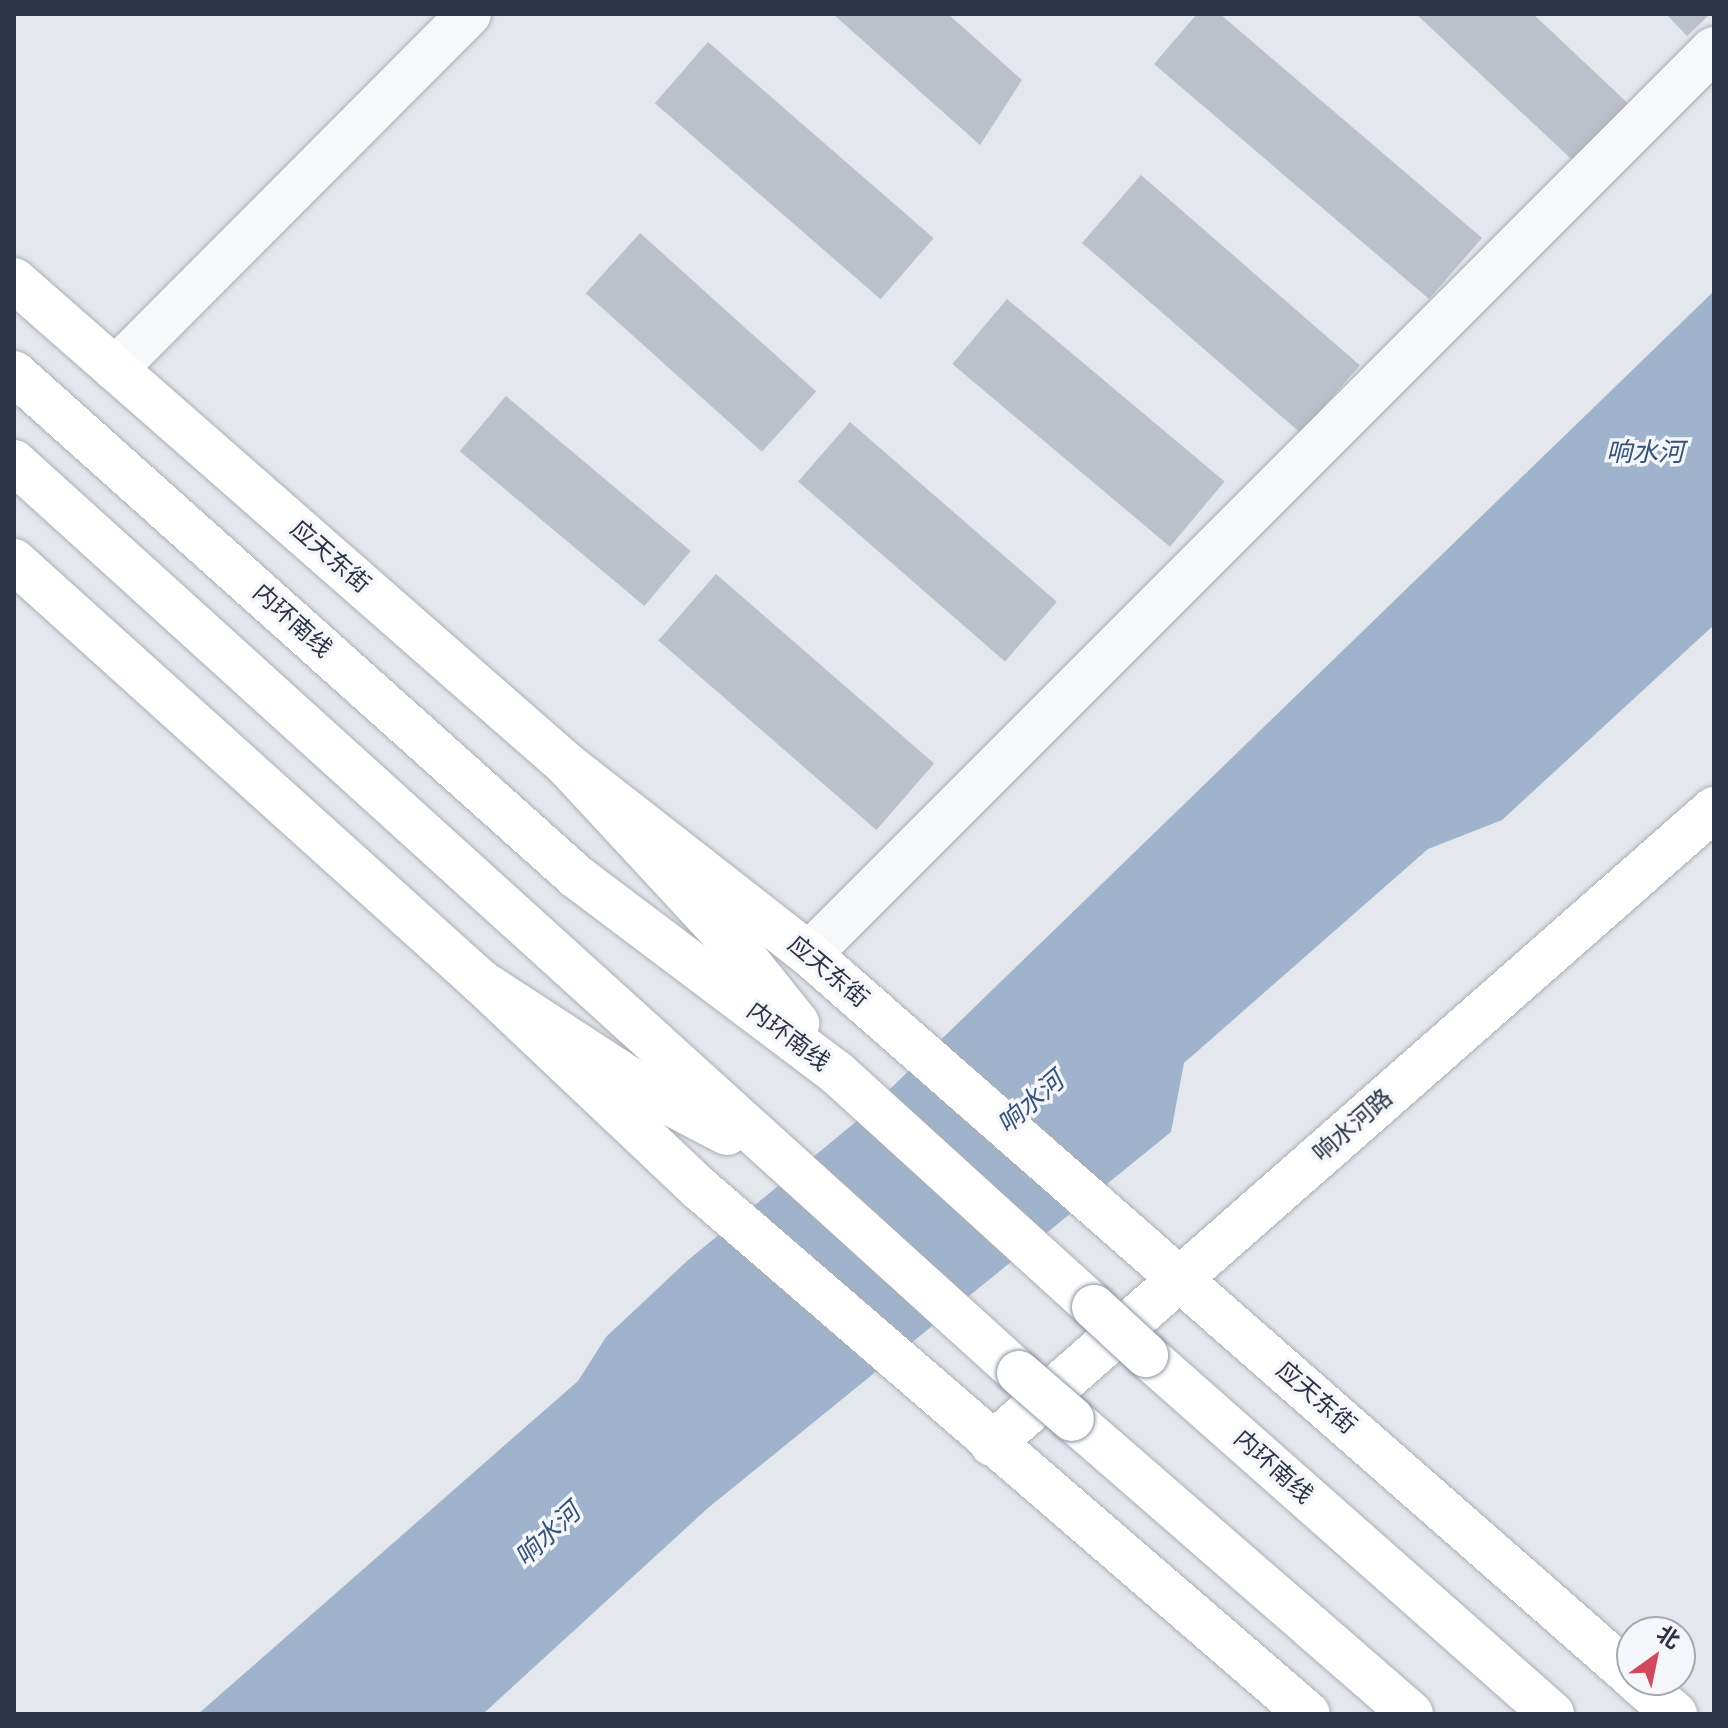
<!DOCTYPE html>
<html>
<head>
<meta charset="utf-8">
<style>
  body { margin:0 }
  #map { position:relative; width:1728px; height:1728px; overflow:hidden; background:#e4e7ec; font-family:"Source Sans 3","Noto Sans SC",sans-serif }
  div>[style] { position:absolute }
  .water>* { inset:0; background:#9fb4cc }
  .building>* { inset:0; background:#bbc0ca; transform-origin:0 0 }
  .roads { filter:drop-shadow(0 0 2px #a9aeb7) drop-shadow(0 0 2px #a9aeb7) }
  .street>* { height:44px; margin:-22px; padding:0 22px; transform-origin:22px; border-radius:22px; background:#f7f8fa }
  .secondary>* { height:44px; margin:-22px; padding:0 22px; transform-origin:22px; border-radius:22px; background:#fff }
  .highway>* { height:44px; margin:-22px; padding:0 22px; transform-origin:22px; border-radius:22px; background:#fff }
  .bridges { filter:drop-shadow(0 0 2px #8b94a3) drop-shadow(0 0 2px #8b94a3) }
  .highway-bridge>* { height:44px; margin:-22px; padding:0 22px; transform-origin:22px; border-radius:22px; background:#fff }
  span { translate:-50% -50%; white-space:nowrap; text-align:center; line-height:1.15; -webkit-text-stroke:7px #f4f6f9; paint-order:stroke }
  .street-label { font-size:24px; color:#2b3445 }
  .water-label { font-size:26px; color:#34527a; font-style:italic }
  .frame { position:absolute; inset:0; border:16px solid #2b3445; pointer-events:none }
  .north { position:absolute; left:1616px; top:1616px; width:80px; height:80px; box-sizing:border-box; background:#f4f6f9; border:2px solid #a4a8b1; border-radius:50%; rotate:33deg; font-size:22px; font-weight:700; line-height:32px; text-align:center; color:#2b3445 }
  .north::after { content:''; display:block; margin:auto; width:28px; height:36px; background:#d1495b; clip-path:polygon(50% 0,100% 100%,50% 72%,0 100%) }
</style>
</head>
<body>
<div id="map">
  <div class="water">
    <div style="clip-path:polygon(1714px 291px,1714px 625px,1502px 820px,1428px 849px,1184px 1063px,1171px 1132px,708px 1508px,483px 1714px,198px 1714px,578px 1381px,606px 1337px,687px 1261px,858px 1120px)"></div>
  </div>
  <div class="building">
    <div style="clip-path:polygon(833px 14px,948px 14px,1022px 80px,980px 145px)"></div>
    <div style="clip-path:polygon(1197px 14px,1220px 14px,1482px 238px,1429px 299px,1154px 64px)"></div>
    <div style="clip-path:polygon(1416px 14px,1533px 14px,1635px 110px,1581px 168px)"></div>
    <div style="clip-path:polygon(1666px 14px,1710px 14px,1687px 36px)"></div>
    <div style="left:708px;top:42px;width:299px;height:81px;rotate:41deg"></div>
    <div style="left:1141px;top:175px;width:290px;height:90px;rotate:41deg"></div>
    <div style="left:640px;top:233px;width:237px;height:81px;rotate:42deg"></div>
    <div style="left:1007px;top:299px;width:284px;height:85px;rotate:40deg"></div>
    <div style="left:506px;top:396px;width:241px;height:72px;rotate:40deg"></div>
    <div style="left:850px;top:422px;width:274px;height:79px;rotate:41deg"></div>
    <div style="left:716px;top:574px;width:289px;height:88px;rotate:41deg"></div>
  </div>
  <div class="roads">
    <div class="street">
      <div style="left:115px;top:369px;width:501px;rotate:-45.08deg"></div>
      <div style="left:809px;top:954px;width:1280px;rotate:-45deg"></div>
    </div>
    <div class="secondary">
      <div style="left:14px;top:280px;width:736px;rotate:41.25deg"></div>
      <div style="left:567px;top:765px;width:307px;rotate:38deg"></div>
      <div style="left:809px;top:954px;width:1095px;rotate:41.26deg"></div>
      <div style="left:14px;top:561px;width:629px;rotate:42.03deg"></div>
      <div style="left:481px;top:982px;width:301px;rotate:43.4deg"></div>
      <div style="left:700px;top:1189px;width:803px;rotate:40.81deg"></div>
      <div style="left:992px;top:1444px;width:962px;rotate:-41.33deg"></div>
      <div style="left:1636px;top:1680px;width:52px;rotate:41.1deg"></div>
    </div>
    <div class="highway">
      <div style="left:14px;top:373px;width:756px;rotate:41.84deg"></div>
      <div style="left:577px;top:877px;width:324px;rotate:37deg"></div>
      <div style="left:836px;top:1072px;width:349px;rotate:42.3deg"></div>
      <div style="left:14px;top:462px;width:1356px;rotate:42.19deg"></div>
      <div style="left:567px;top:765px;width:256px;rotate:47.2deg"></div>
      <div style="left:741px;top:953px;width:90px;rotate:51.3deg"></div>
      <div style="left:481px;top:982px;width:209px;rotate:33.1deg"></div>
      <div style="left:656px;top:1096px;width:80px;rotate:27.5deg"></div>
      <div style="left:1146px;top:1355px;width:542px;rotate:41.48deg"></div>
      <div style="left:1072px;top:1419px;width:449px;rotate:41deg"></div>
    </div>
  </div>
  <div class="bridges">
    <div class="highway-bridge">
      <div style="left:1094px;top:1307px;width:71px;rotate:42.7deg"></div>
      <div style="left:1019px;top:1373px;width:70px;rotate:41deg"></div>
    </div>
  </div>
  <div class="street-label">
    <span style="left:330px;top:557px;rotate:41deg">应天东街</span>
    <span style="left:292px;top:621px;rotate:42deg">内环南线</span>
    <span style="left:828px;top:972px;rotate:40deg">应天东街</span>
    <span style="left:788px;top:1037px;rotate:37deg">内环南线</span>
    <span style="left:1353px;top:1126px;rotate:-41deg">响水河路</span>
    <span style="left:1316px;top:1398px;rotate:41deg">应天东街</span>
    <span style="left:1273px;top:1467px;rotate:42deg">内环南线</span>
  </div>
  <div class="water-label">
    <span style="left:1645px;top:453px">响水河</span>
    <span style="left:1031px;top:1103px;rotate:-41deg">响水河</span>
    <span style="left:548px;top:1535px;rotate:-43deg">响水河</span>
  </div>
  <div class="frame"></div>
  <div class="north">北</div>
</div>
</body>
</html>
